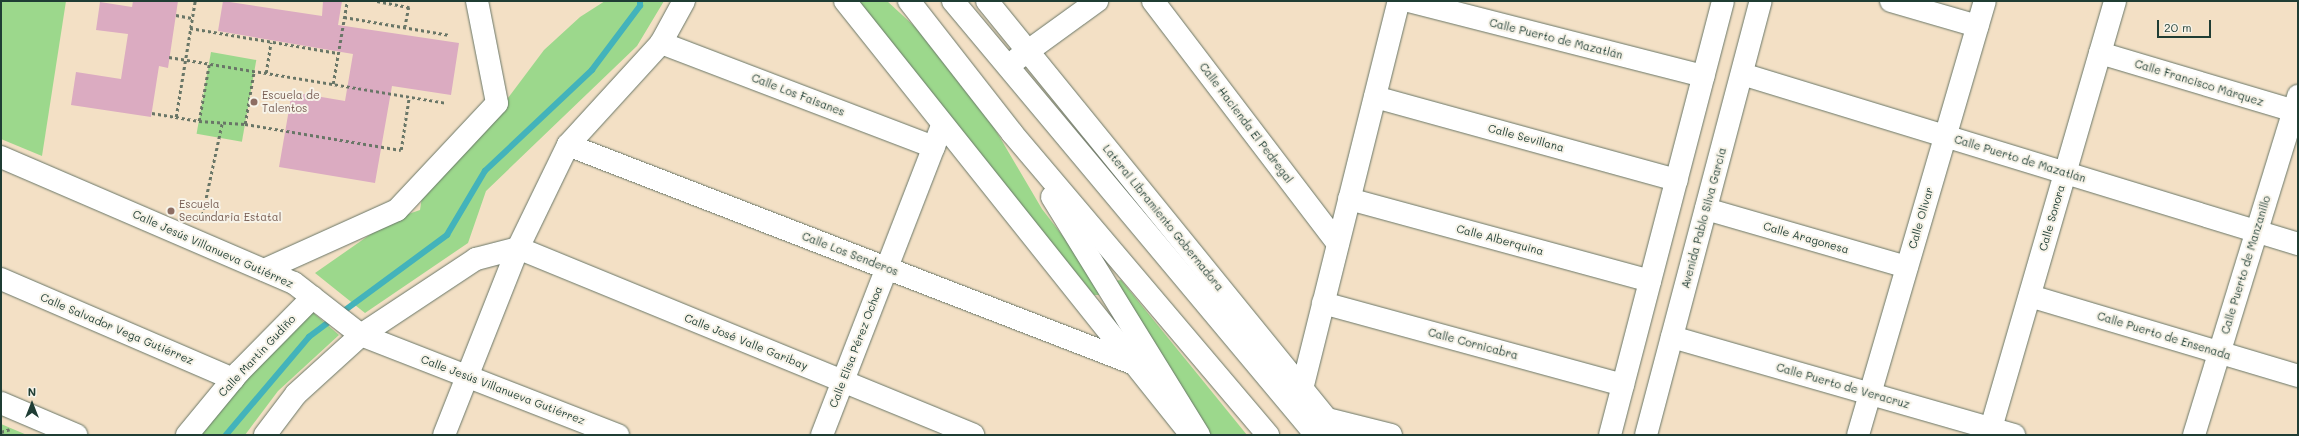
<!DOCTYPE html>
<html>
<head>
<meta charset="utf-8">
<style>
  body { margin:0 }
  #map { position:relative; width:2299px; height:436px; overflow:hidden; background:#f3e0c5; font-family:Mali,sans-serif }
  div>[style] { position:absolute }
  .green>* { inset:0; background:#9cd88c; transform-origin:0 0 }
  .stream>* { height:5.5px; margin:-2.75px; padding:0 2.75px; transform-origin:2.75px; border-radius:2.75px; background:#43b3bb }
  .building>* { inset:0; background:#dbabc1 }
  .path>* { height:2.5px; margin-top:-1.25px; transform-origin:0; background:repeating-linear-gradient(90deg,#697667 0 3px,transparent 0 6px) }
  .roads { filter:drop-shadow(0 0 1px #697667) drop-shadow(0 0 1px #697667) }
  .minor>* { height:22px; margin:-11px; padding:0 11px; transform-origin:11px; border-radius:11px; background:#fff }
  .major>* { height:22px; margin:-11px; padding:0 11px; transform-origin:11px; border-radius:11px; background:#fff }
  .highway>* { height:22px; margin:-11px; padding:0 11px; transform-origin:11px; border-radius:11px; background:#fff }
  .dots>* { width:11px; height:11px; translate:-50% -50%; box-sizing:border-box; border:2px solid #f7f3e8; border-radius:50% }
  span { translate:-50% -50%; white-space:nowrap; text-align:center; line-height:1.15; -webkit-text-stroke:4px #f7f3e8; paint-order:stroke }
  .street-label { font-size:11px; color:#1f3d34 }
  .education-label { font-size:11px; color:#785e54 }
  .left { translate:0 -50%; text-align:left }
  .frame { position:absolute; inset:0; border:2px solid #1f3d34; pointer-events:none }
  .north { position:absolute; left:12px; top:384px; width:40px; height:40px; -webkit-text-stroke:3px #f7f3e8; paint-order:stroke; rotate:0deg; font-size:11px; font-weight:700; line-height:16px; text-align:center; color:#1f3d34 }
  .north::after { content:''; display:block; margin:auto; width:14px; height:18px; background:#1f3d34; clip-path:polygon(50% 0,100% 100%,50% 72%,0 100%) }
  .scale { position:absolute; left:2157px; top:20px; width:54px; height:18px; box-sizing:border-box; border:2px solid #1f3d34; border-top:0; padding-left:5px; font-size:12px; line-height:14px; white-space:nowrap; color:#1f3d34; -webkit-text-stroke:3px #f7f3e8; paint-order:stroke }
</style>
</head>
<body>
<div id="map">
  <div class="green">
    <div style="clip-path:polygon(1px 1px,66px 1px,42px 156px,1px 139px)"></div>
    <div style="clip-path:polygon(605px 1px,664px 1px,637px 46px,486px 191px,468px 243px,365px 313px,315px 273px,391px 220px,420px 210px,423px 190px,487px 126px,544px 50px,580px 17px)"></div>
    <div style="clip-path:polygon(856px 1px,887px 1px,925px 36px,992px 124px,1042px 209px,1103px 288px,1101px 295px,1094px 295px)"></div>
    <div style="left:211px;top:52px;width:46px;height:83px;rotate:10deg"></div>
    <div style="clip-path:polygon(1121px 280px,1247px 435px,1209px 435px,1114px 281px)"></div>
    <div style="clip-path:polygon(309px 309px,339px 335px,278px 391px,245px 435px,198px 435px)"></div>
    <div style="clip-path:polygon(1px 424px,27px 435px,1px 435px)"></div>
  </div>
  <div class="stream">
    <div style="left:340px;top:314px;width:133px;rotate:-36.4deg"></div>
    <div style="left:447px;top:235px;width:74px;rotate:-59.3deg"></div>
    <div style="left:485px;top:171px;width:147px;rotate:-43.3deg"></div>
    <div style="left:592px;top:70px;width:80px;rotate:-53.1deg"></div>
    <div style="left:640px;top:6px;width:5px;rotate:-90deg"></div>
    <div style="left:226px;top:435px;width:128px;rotate:-49.7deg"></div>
    <div style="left:309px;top:337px;width:30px;rotate:-37deg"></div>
  </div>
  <div class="building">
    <div style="clip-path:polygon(133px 1px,178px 1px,168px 68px,159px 66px,151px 117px,71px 105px,76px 72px,121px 79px,128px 34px,96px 30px,100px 2px,132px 7px)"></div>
    <div style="clip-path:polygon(223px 1px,322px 16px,323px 1px,342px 1px,338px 25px,459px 43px,451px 95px,392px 86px,375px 183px,279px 167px,292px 92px,345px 101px,353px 54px,218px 31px)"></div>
  </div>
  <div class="path">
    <div style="left:377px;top:1px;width:33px;rotate:11deg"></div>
    <div style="left:409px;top:7px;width:20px;rotate:101deg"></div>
    <div style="left:176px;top:15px;width:16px;rotate:11deg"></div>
    <div style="left:344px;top:17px;width:107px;rotate:9.7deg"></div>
    <div style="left:190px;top:28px;width:150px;rotate:9.6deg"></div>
    <div style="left:169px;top:57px;width:281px;rotate:9.4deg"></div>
    <div style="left:266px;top:73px;width:31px;rotate:-81deg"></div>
    <div style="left:333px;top:84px;width:84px;rotate:-80.4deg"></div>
    <div style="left:152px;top:113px;width:48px;rotate:9.7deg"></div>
    <div style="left:199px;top:121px;width:46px;rotate:3.7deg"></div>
    <div style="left:245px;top:124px;width:158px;rotate:9.5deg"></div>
    <div style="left:401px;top:150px;width:54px;rotate:-81.4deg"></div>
    <div style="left:176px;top:117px;width:118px;rotate:-80.7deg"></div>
    <div style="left:199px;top:121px;width:58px;rotate:-80deg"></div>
    <div style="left:245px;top:124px;width:54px;rotate:-80.4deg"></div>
    <div style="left:201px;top:221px;width:100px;rotate:-77.9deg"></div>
    <div style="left:1px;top:432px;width:9px;rotate:-18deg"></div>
  </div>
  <div class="roads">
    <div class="minor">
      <div style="left:845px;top:1px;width:550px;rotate:51.42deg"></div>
      <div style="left:987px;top:1px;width:559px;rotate:50.88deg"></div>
      <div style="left:1153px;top:1px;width:305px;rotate:52.7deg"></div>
      <div style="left:1409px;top:1px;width:304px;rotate:14.3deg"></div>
      <div style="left:1891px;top:1px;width:90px;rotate:16.2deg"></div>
      <div style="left:661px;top:43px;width:292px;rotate:20.9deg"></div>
      <div style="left:2100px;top:53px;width:207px;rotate:16.6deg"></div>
      <div style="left:1017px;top:59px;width:99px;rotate:-35.9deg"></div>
      <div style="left:1742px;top:74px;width:581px;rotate:17deg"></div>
      <div style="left:1375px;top:97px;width:313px;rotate:15.4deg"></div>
      <div style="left:568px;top:145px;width:605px;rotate:21.13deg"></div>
      <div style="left:1px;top:157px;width:319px;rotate:23.3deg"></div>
      <div style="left:294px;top:283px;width:85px;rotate:37.8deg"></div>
      <div style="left:361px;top:335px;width:276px;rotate:21.3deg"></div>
      <div style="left:1349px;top:199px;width:312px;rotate:15.2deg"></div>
      <div style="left:1706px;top:209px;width:209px;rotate:16.1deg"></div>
      <div style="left:264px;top:270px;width:146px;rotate:-24.3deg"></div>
      <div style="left:397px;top:210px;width:146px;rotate:-46.9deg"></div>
      <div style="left:497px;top:103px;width:104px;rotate:-101.1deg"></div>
      <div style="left:1px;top:279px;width:253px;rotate:23.3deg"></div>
      <div style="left:2030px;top:296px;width:280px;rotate:16.6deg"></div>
      <div style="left:1323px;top:303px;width:311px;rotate:15.3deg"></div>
      <div style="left:1672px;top:337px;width:356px;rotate:16deg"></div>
      <div style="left:1302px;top:389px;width:400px;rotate:-76deg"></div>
      <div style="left:1px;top:403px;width:82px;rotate:23.1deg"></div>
      <div style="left:1327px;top:419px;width:66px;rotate:14deg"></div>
      <div style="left:187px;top:435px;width:82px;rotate:-50.5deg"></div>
      <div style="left:239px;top:372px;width:105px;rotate:-45.4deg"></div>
      <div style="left:265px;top:435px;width:51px;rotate:-52.9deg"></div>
      <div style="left:296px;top:394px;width:88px;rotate:-42.2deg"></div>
      <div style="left:361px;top:335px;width:138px;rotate:-33.5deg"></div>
      <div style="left:476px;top:259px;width:43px;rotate:-14.7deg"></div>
      <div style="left:518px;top:248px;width:114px;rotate:-64.1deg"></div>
      <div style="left:568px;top:145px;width:138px;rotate:-47.6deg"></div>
      <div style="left:661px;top:43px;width:48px;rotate:-61.3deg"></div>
      <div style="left:444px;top:435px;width:201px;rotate:-68.4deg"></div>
      <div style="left:518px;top:248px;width:492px;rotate:22.3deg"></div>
      <div style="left:822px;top:435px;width:332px;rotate:-68.8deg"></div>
      <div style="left:1858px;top:435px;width:452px;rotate:-73.7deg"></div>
      <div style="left:1989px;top:435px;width:452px;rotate:-73.8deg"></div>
      <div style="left:2194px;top:435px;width:355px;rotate:-72.9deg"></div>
    </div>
    <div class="major">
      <div style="left:1610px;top:435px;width:448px;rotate:-75.4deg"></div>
      <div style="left:1646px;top:435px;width:449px;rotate:-75.2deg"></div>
    </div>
    <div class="highway">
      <div style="left:909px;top:1px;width:167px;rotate:52deg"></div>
      <div style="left:1012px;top:133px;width:396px;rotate:49.7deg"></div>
      <div style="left:953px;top:1px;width:566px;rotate:50.09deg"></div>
      <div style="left:1052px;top:197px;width:280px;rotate:58.3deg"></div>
    </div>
  </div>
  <div class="dots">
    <div style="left:254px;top:102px;background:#8d6e63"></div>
    <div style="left:171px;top:211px;background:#8d6e63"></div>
  </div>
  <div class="street-label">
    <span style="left:1556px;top:39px;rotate:14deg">Calle Puerto de Mazatlán</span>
    <span style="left:2199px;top:83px;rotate:17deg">Calle Francisco Márquez</span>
    <span style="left:798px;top:95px;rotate:21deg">Calle Los Faisanes</span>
    <span style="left:1246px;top:123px;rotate:53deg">Calle Hacienda El Pedregal</span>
    <span style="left:1526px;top:138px;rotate:15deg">Calle Sevillana</span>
    <span style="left:2020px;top:159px;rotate:17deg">Calle Puerto de Mazatlán</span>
    <span style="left:1163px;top:218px;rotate:51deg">Lateral Libramiento Gobernadora</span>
    <span style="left:1704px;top:218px;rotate:-75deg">Avenida Pablo Silva García</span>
    <span style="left:1921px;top:218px;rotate:-74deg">Calle Olivar</span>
    <span style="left:2052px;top:218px;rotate:-74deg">Calle Sonora</span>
    <span style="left:1806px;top:238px;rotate:16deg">Calle Aragonesa</span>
    <span style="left:1500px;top:240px;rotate:15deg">Calle Alberquina</span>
    <span style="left:213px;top:249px;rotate:24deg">Calle Jesús Villanueva Gutiérrez</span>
    <span style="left:850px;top:254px;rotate:21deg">Calle Los Senderos</span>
    <span style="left:2246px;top:265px;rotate:-73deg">Calle Puerto de Manzanillo</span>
    <span style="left:117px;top:329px;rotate:23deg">Calle Salvador Vega Gutiérrez</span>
    <span style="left:2164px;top:336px;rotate:17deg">Calle Puerto de Ensenada</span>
    <span style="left:746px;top:342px;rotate:22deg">Calle José Valle Garibay</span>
    <span style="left:1473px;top:344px;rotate:15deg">Calle Cornicabra</span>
    <span style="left:856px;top:347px;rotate:-69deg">Calle Elisa Pérez Ochoa</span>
    <span style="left:257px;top:356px;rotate:-47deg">Calle Martín Gudiño</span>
    <span style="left:1843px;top:386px;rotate:16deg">Calle Puerto de Veracruz</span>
    <span style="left:503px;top:390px;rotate:21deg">Calle Jesús Villanueva Gutiérrez</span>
  </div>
  <div class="education-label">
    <span class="left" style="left:262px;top:102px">Escuela de<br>Talentos</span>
    <span class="left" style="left:179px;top:211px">Escuela<br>Secundaria Estatal</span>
  </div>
  <div class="frame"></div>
  <div class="north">N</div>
  <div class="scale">20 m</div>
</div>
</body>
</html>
